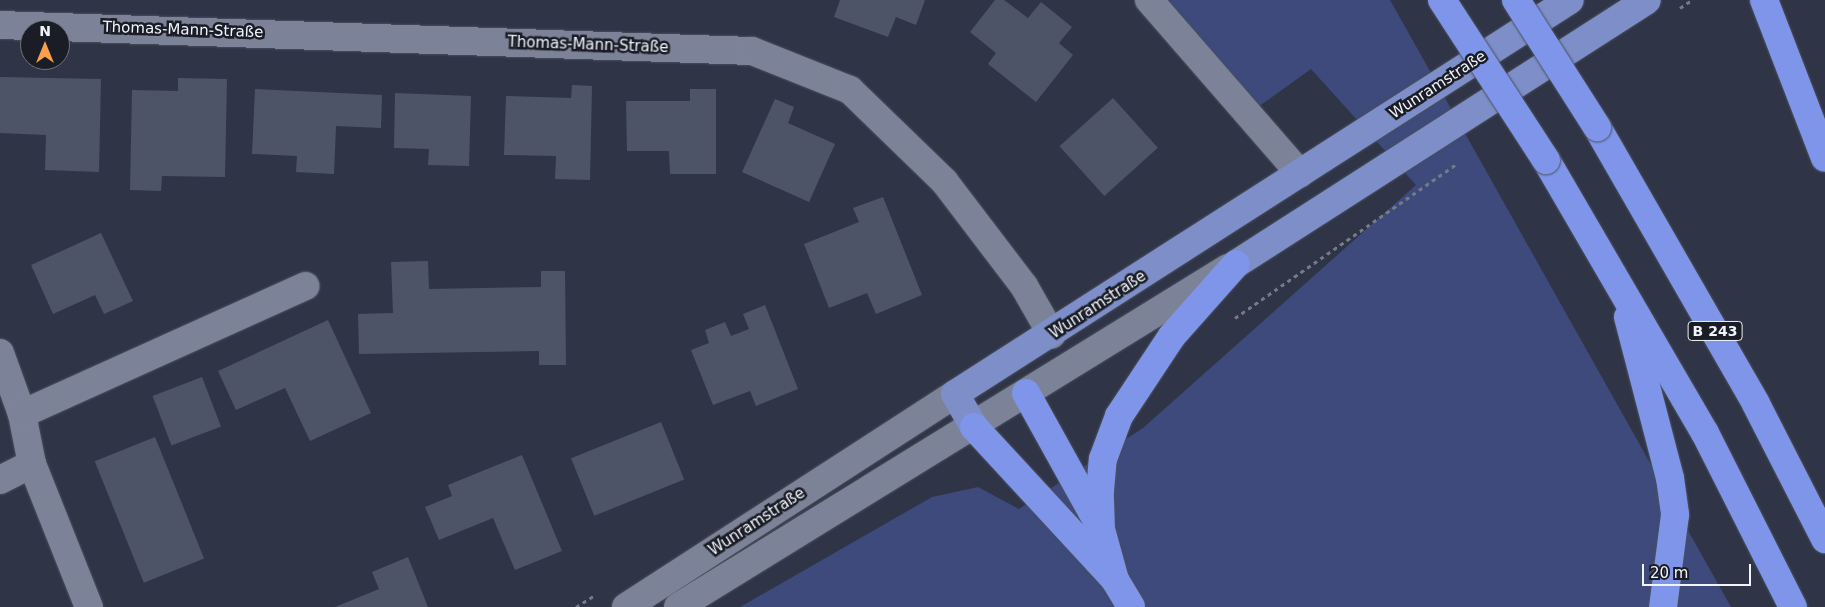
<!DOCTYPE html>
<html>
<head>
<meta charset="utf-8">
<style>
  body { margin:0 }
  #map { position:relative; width:1825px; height:607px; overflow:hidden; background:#2f3547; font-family:"DejaVu Sans",sans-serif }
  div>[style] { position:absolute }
  .green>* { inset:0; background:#3d4a7b }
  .building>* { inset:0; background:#4e5467; transform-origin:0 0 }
  .path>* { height:3px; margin-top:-1.5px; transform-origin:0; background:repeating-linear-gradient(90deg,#757a89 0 4px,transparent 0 8px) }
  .roads { filter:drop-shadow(0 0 1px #4b505e) drop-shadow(0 0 1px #4b505e) }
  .minor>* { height:28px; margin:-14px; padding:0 14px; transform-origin:14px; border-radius:14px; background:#7c8398 }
  .major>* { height:28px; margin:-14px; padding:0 14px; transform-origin:14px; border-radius:14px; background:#7d8ec9 }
  .highway>* { height:28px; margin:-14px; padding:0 14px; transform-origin:14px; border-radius:14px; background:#7e95e9 }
  .bridges { filter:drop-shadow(0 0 1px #4b505e) drop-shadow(0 0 1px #4b505e) }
  .highway-bridge>* { height:28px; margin:-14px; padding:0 14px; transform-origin:14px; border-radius:14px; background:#7e95e9 }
  span { translate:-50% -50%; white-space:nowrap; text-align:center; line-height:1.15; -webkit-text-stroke:5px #1a1d25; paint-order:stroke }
  .shield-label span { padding:1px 4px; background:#1a1d25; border:1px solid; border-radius:4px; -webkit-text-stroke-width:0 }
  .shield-label { font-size:14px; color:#f1f4fd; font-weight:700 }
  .street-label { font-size:15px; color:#f1f4fd }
  .north { position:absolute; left:20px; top:20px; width:50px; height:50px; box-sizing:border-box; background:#1a1d25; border:1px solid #70737b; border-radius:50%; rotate:0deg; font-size:14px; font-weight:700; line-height:20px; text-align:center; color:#f1f4fd }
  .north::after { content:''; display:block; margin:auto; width:18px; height:22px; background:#f9a04c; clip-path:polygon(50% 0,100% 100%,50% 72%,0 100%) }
  .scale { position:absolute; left:1642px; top:564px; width:109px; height:22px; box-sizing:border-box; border:2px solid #f1f4fd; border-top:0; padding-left:6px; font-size:15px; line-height:18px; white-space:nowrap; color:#f1f4fd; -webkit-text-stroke:4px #1a1d25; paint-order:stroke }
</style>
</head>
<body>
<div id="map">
  <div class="green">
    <div style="clip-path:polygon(1162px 0,1390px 0,1731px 607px,740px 607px,932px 497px,978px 487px,1019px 509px,1143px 428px,1416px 185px,1311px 69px,1258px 107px)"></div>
  </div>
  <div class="building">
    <div style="clip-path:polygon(840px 0,925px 0,916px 25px,896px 17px,888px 37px,834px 17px)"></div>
    <div style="clip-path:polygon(995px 0,1004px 0,1028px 18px,1041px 2px,1072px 27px,1059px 43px,1073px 55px,1036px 102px,988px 64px,996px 53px,970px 32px)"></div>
    <div style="clip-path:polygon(0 77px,101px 79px,99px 172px,45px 170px,46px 135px,0 133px)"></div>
    <div style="clip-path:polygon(178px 78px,227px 79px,225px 177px,162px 176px,161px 191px,130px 190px,132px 90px,178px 91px)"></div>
    <div style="clip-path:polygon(572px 85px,592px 86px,590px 180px,555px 179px,556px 156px,504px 155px,506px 96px,571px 98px)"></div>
    <div style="clip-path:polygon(255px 89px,382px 95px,381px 128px,336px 126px,334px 174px,296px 172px,297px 156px,252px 154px)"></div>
    <div style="clip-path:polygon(690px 89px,716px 89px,716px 174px,670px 174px,669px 151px,627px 151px,626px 101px,690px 101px)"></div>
    <div style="clip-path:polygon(395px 93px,471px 96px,469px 166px,428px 165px,429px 149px,394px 148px)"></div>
    <div style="left:1113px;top:98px;width:67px;height:72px;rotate:48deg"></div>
    <div style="clip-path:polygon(775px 99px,794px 107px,788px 123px,835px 144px,809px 202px,742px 172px)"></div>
    <div style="clip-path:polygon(883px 197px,922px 295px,876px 314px,867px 293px,829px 308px,804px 244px,859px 222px,853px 208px)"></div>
    <div style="clip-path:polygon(101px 233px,133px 301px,104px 314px,95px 295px,53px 314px,31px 265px)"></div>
    <div style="clip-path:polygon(428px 261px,429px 289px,541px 287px,541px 271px,565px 271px,566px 365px,539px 365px,539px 351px,359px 354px,358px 314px,393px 313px,391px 262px)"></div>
    <div style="clip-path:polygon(765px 305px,798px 389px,756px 406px,750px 391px,713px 405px,691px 350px,709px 343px,705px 330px,725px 322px,731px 336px,749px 329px,743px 314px)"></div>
    <div style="clip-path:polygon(328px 320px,371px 413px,310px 441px,285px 388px,236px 410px,218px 371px)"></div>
    <div style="left:202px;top:377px;width:53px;height:53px;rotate:69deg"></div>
    <div style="left:661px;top:422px;width:62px;height:97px;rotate:68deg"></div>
    <div style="left:155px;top:437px;width:131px;height:65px;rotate:68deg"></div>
    <div style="clip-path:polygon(522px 455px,562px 551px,515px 570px,493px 518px,439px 540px,425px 507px,452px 496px,448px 485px)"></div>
    <div style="clip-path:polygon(408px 557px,428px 607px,335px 607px,379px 589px,372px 572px)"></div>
  </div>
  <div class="path">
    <div style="left:1680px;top:8px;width:14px;rotate:-34deg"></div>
    <div style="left:1235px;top:318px;width:268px;rotate:-34.8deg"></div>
    <div style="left:576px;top:607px;width:22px;rotate:-32deg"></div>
  </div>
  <div class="roads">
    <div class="minor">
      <div style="left:1149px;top:0;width:230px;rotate:49deg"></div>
      <div style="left:0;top:25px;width:752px;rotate:1.98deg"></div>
      <div style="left:752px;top:51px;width:105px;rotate:21.7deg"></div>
      <div style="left:850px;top:90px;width:131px;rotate:44.1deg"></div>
      <div style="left:944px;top:181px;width:132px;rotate:52.7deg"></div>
      <div style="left:1024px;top:286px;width:56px;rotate:60.3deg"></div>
      <div style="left:0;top:353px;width:65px;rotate:70.2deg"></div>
      <div style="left:22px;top:414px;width:51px;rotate:78.7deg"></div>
      <div style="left:32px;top:464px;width:154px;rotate:68.3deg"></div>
      <div style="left:22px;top:414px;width:311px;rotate:-24.3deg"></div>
      <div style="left:0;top:480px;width:36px;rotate:-27deg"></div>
      <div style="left:626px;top:607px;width:392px;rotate:-32.9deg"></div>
      <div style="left:678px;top:607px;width:646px;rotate:-31.65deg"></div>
    </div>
    <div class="major">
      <div style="left:1236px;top:264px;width:488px;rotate:-32.7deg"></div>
      <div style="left:974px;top:427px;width:38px;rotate:-120deg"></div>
      <div style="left:955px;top:394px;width:730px;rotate:-32.65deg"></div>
    </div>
    <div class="highway">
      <div style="left:1764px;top:0;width:169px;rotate:68.9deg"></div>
      <div style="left:1597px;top:127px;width:319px;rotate:60.1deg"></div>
      <div style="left:1756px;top:404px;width:152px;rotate:62.9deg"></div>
      <div style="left:1546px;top:160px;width:316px;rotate:59.8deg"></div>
      <div style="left:1705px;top:433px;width:195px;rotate:63.2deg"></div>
      <div style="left:1628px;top:317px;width:166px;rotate:75.4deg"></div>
      <div style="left:1670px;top:478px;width:37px;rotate:82deg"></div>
      <div style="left:1675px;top:515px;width:93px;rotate:97.4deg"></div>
      <div style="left:1026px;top:393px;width:149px;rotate:61deg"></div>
      <div style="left:974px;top:427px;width:208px;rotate:47.3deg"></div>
      <div style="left:1115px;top:580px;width:31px;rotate:59deg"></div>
      <div style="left:1115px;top:580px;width:53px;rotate:-105.4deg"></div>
      <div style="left:1101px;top:529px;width:38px;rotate:-92deg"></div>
      <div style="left:1100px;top:491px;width:32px;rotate:-85deg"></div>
      <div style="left:1103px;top:459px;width:46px;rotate:-69.6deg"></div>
      <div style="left:1119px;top:416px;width:96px;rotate:-56.5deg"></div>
      <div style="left:1172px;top:336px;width:96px;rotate:-48.4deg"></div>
    </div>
  </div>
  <div class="bridges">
    <div class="highway-bridge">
      <div style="left:1442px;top:0;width:191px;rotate:57deg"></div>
      <div style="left:1516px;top:0;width:151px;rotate:57.5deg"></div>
    </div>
  </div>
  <div class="shield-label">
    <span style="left:1715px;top:331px">B 243</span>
  </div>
  <div class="street-label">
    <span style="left:183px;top:30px;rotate:2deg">Thomas-Mann-Straße</span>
    <span style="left:588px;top:45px;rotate:2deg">Thomas-Mann-Straße</span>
    <span style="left:1438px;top:85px;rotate:-33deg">Wunramstraße</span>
    <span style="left:1098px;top:305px;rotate:-33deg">Wunramstraße</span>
    <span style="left:757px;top:522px;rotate:-33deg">Wunramstraße</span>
  </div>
  <div class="north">N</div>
  <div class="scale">20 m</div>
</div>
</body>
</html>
